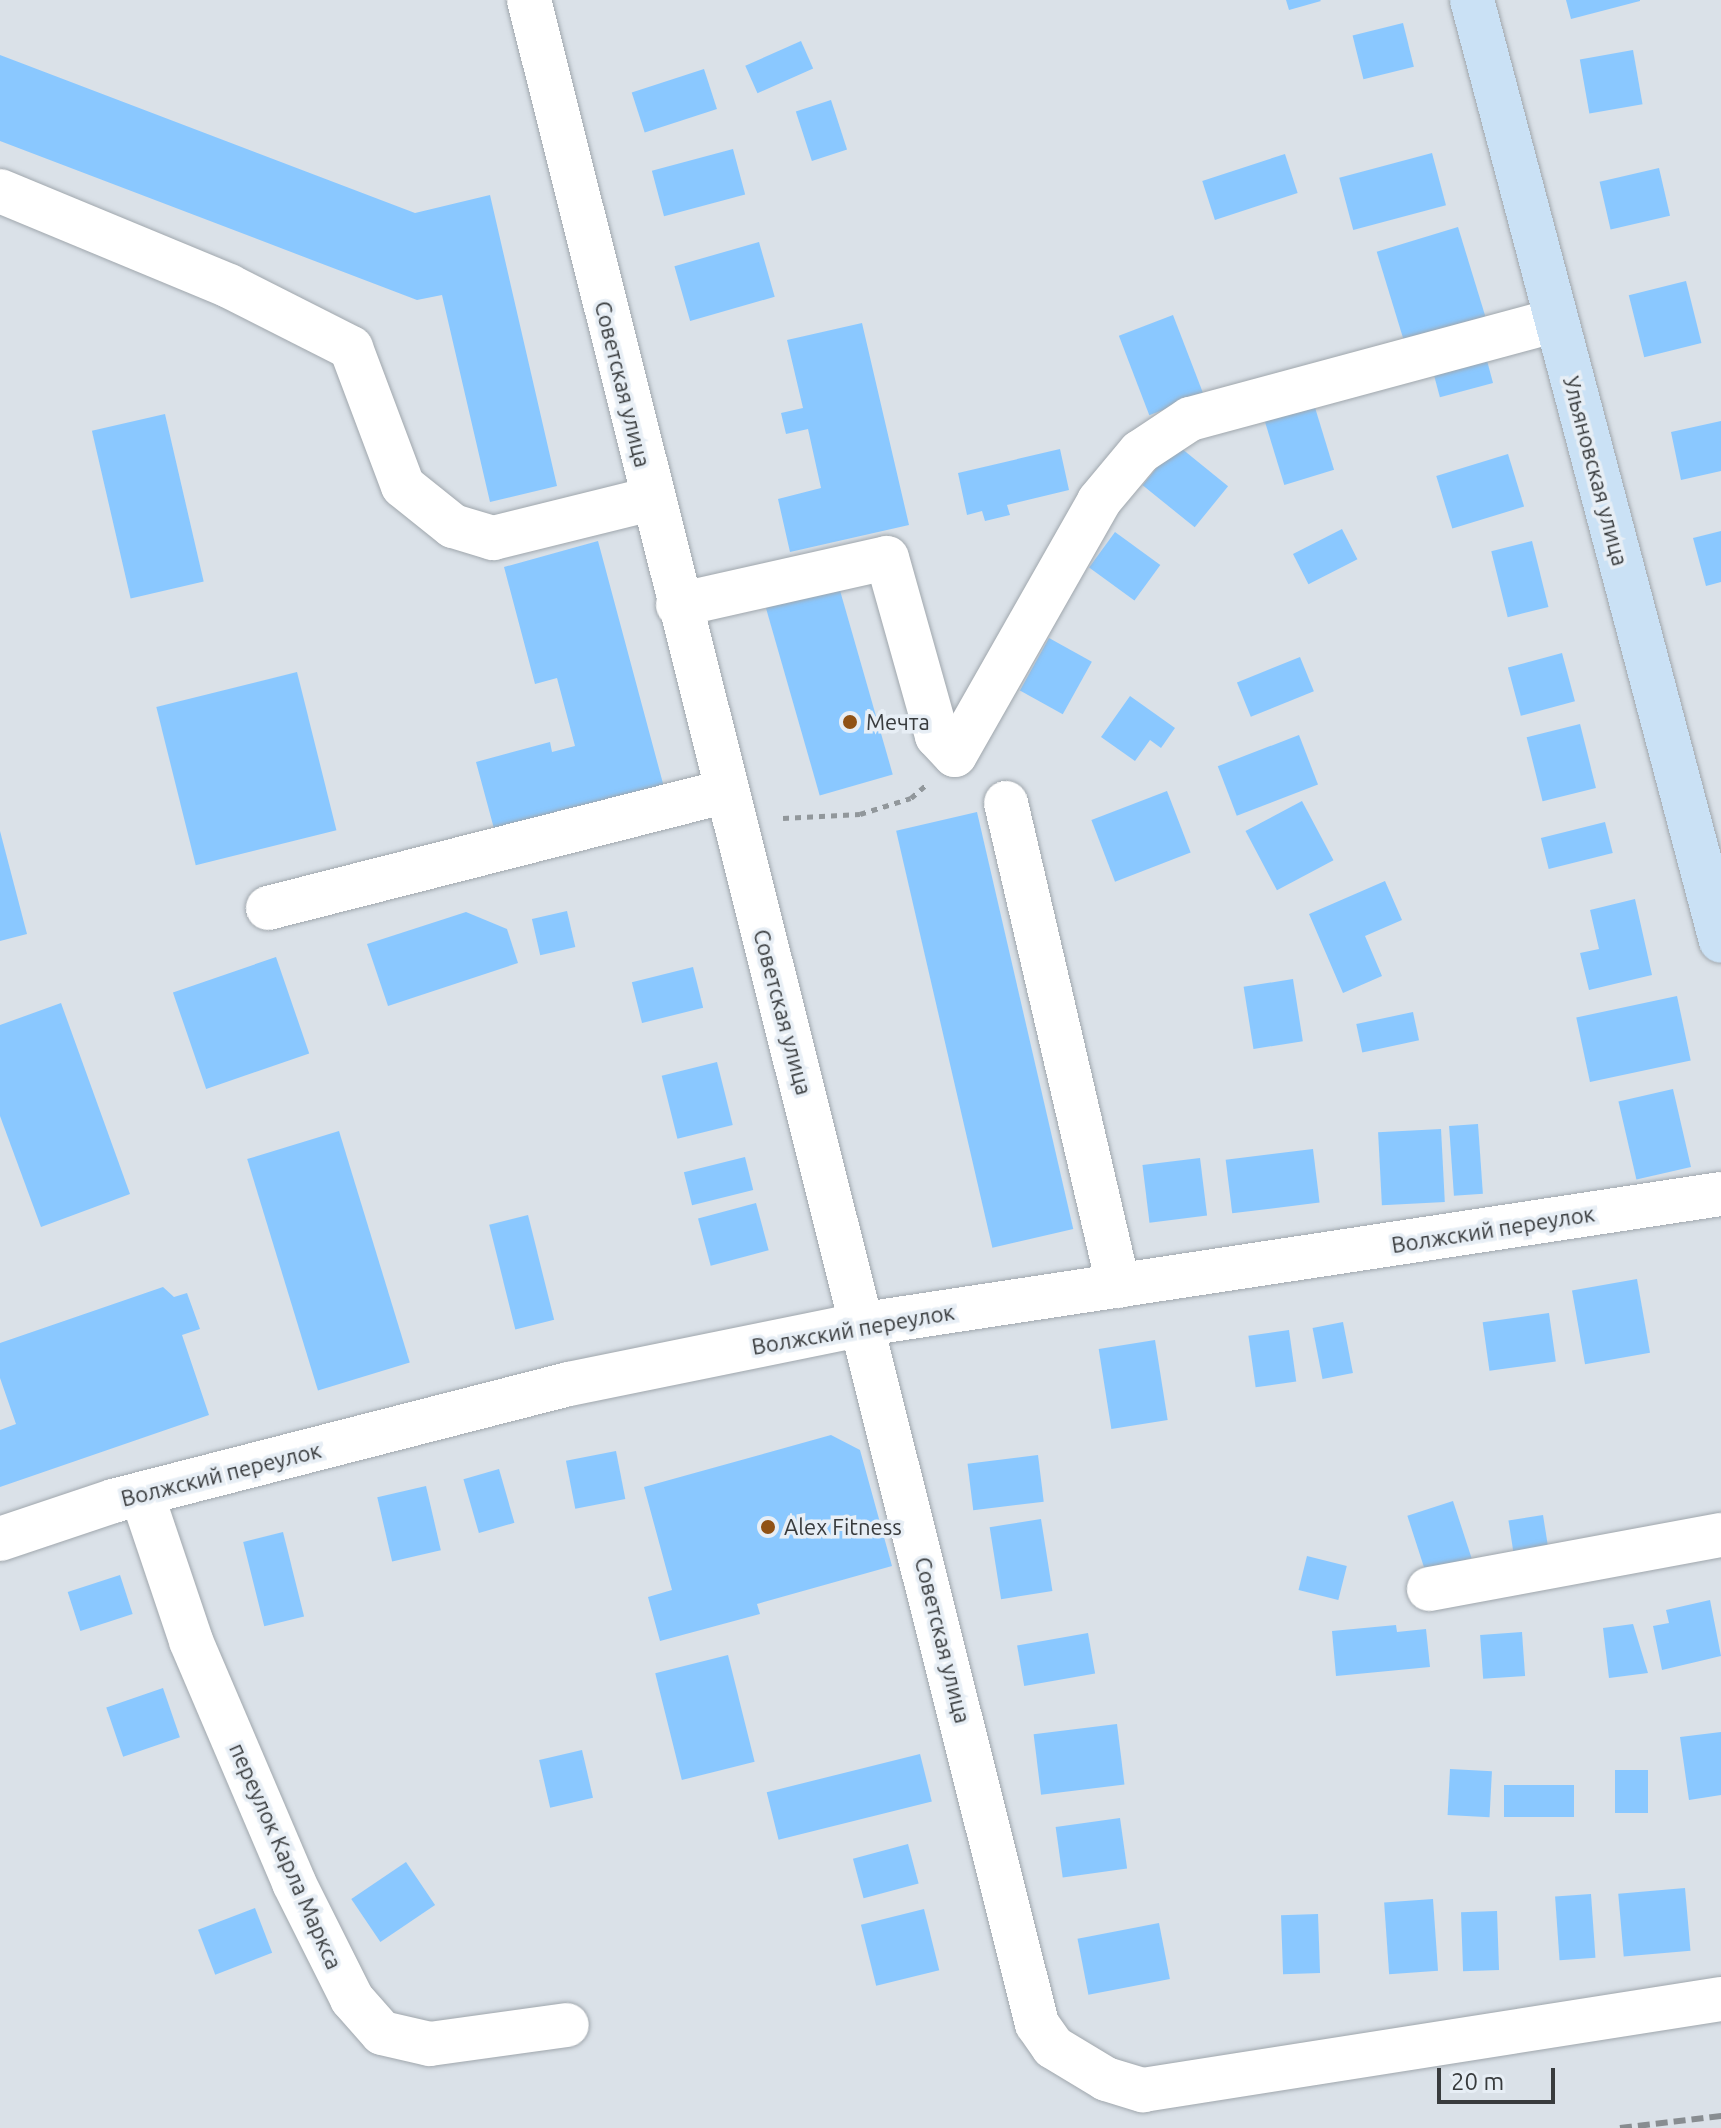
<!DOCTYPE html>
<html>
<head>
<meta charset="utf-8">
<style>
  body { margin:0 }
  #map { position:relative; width:1721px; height:2128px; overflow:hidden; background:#dae1e8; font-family:Ubuntu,sans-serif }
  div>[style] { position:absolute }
  .building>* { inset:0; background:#8ac8ff; transform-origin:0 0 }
  .path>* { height:5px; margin-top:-2.5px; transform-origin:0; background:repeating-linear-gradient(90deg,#91979b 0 6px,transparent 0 12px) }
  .roads { filter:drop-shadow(0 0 2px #a0a7ad) drop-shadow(0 0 2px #a0a7ad) }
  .minor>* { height:44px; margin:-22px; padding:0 22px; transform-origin:22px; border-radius:22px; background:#fff }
  .major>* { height:44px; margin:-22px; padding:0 22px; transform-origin:22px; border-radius:22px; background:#cae1f5 }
  .rail>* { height:6px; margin-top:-3px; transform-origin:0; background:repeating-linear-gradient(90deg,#888d91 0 12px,transparent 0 18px) }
  .dots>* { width:22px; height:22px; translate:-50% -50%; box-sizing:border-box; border:4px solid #e7eef5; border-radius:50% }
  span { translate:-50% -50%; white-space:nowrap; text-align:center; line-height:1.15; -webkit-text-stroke:7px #e7eef5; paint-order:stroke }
  .street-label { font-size:22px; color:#383b3d }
  .poi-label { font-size:22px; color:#383b3d }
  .left { translate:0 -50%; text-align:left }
  .scale { position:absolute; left:1437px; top:2068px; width:118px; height:36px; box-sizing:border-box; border:4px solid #383b3d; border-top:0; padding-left:10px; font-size:24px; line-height:28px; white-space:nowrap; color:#383b3d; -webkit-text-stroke:6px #e7eef5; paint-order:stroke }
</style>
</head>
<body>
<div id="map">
  <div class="building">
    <div style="clip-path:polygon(1286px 0,1320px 0,1321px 1px,1289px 10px)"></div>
    <div style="clip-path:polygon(1566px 0,1640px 0,1640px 1px,1571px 19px)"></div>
    <div style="left:1403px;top:23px;width:45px;height:52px;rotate:76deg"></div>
    <div style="left:801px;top:41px;width:30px;height:61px;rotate:66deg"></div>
    <div style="left:1633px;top:50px;width:55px;height:54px;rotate:80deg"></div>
    <div style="clip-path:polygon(0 55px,415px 213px,490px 195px,557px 486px,490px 502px,442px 295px,417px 300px,0 141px)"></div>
    <div style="left:704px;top:69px;width:42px;height:76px;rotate:72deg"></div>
    <div style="left:831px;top:100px;width:52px;height:37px;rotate:72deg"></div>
    <div style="left:733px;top:149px;width:47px;height:84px;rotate:75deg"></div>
    <div style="left:1432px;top:153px;width:54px;height:96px;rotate:75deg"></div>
    <div style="left:1285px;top:154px;width:41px;height:87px;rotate:72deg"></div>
    <div style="left:1659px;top:168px;width:49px;height:61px;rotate:77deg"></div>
    <div style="left:1458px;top:227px;width:95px;height:85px;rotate:73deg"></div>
    <div style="left:759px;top:242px;width:57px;height:88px;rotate:74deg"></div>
    <div style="left:1686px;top:281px;width:64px;height:59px;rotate:76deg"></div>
    <div style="left:1173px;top:315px;width:85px;height:58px;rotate:69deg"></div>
    <div style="clip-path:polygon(862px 323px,909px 525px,790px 552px,778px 499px,821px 488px,808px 429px,786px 434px,781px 413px,803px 408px,787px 340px)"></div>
    <div style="left:1485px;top:353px;width:31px;height:55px;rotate:75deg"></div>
    <div style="left:1313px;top:401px;width:72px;height:52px;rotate:73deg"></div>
    <div style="left:165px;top:414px;width:172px;height:75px;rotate:77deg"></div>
    <div style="clip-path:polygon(1721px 421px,1721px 471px,1681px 480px,1671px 432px)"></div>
    <div style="left:1176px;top:444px;width:67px;height:53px;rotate:39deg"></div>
    <div style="clip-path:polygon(1060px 449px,1069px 490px,1007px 505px,1010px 515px,985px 521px,982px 511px,967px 515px,958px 473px)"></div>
    <div style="left:1508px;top:454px;width:55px;height:75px;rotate:73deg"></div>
    <div style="left:1342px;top:529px;width:34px;height:55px;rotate:63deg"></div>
    <div style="clip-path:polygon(1721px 531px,1721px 582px,1706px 586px,1693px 538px)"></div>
    <div style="left:1115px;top:532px;width:56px;height:44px;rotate:36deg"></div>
    <div style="clip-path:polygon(598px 541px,665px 791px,496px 836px,476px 762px,550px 742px,552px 752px,575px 746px,557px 678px,535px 684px,504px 567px)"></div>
    <div style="left:1532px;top:541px;width:68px;height:42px;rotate:76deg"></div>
    <div style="left:839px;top:587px;width:195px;height:76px;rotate:74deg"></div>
    <div style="left:1049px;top:638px;width:49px;height:60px;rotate:29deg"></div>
    <div style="left:1562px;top:653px;width:50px;height:56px;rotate:75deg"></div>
    <div style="left:1300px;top:657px;width:37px;height:68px;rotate:68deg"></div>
    <div style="left:297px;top:672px;width:163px;height:145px;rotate:76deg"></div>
    <div style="clip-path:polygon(1130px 696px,1175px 728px,1161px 748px,1150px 740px,1135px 761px,1101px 737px)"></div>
    <div style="left:1580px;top:724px;width:66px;height:55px;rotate:76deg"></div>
    <div style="left:1299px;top:735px;width:53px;height:87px;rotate:69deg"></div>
    <div style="left:1167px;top:791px;width:66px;height:81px;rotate:69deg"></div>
    <div style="left:1302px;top:801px;width:67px;height:64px;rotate:62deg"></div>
    <div style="left:977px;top:812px;width:428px;height:83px;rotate:77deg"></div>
    <div style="left:1605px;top:822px;width:32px;height:66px;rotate:76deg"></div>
    <div style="clip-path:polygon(0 831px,27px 934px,0 941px)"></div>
    <div style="clip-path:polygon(1385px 881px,1402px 920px,1365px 936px,1382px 976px,1343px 993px,1309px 914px)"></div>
    <div style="clip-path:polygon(1635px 899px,1652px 975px,1589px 990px,1580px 953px,1599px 949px,1590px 910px)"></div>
    <div style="left:567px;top:911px;width:37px;height:36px;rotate:77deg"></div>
    <div style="clip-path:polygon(466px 912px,507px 929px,518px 963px,388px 1006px,367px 944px)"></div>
    <div style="left:276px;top:957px;width:102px;height:109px;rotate:71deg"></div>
    <div style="left:693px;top:967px;width:42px;height:63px;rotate:76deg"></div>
    <div style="left:1293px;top:979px;width:63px;height:50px;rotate:81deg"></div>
    <div style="left:1677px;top:996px;width:66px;height:103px;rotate:78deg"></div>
    <div style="clip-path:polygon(61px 1003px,130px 1194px,41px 1227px,0 1116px,0 1025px)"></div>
    <div style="left:1413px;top:1012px;width:29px;height:58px;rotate:78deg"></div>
    <div style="left:717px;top:1062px;width:65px;height:57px;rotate:76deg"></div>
    <div style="left:1673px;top:1089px;width:80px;height:56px;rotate:77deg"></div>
    <div style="left:1478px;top:1124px;width:70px;height:29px;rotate:86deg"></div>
    <div style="left:1441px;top:1129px;width:73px;height:63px;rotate:87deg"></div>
    <div style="left:339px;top:1131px;width:242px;height:96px;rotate:73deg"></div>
    <div style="left:1313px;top:1149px;width:54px;height:88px;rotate:83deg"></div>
    <div style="left:745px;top:1157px;width:34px;height:63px;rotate:76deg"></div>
    <div style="left:1200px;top:1158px;width:58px;height:58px;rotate:83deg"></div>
    <div style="left:756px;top:1203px;width:49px;height:60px;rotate:75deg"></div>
    <div style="left:528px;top:1215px;width:108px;height:40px;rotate:76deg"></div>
    <div style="left:1637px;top:1279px;width:75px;height:66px;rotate:80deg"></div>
    <div style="clip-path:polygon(163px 1287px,174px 1297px,187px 1293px,200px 1329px,182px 1335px,209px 1415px,0 1487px,0 1430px,16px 1424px,0 1378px,0 1343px)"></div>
    <div style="left:1549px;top:1313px;width:49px;height:67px;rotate:82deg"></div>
    <div style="left:1343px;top:1322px;width:52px;height:31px;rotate:79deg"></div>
    <div style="left:1289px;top:1330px;width:52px;height:41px;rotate:82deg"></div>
    <div style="left:1155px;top:1340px;width:81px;height:57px;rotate:81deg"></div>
    <div style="clip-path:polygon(831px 1435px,860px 1450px,892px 1566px,757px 1604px,760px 1614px,660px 1641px,648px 1597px,672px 1590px,644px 1487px)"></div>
    <div style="left:616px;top:1451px;width:49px;height:51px;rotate:79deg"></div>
    <div style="left:1038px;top:1455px;width:47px;height:71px;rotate:83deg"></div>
    <div style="left:499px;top:1469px;width:56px;height:37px;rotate:74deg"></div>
    <div style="left:426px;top:1486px;width:66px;height:50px;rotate:77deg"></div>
    <div style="left:1453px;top:1501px;width:60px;height:48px;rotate:72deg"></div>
    <div style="left:1543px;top:1515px;width:39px;height:35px;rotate:81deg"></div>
    <div style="left:1041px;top:1519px;width:73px;height:52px;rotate:81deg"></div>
    <div style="left:283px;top:1532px;width:87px;height:41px;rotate:76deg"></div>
    <div style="left:1307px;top:1556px;width:41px;height:35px;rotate:14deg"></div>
    <div style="left:120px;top:1575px;width:41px;height:55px;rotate:72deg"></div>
    <div style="clip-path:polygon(1710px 1600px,1721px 1656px,1662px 1670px,1653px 1626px,1669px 1623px,1666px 1610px)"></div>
    <div style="clip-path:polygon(1633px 1624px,1648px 1673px,1609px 1678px,1603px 1628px)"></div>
    <div style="clip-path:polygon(1396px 1625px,1397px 1632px,1426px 1629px,1430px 1667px,1336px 1676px,1332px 1631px)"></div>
    <div style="left:1522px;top:1632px;width:44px;height:42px;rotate:86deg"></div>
    <div style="left:1088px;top:1633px;width:41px;height:72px;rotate:80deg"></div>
    <div style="left:728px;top:1655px;width:110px;height:75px;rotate:76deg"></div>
    <div style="left:163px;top:1688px;width:52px;height:60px;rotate:71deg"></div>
    <div style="left:1117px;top:1724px;width:61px;height:84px;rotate:83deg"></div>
    <div style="clip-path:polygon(1721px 1732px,1721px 1795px,1689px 1800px,1680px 1737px)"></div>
    <div style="left:582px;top:1750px;width:49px;height:44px;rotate:77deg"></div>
    <div style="left:920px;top:1754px;width:49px;height:158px;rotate:76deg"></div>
    <div style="left:1450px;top:1769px;width:42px;height:46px;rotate:3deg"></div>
    <div style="left:1615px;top:1770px;width:33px;height:43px"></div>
    <div style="left:1574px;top:1785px;width:32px;height:70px;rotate:90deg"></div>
    <div style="left:1120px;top:1818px;width:51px;height:65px;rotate:82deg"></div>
    <div style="left:908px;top:1844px;width:41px;height:57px;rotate:75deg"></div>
    <div style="left:406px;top:1862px;width:52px;height:66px;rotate:56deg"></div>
    <div style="left:1685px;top:1888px;width:63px;height:67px;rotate:85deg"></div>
    <div style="left:1591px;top:1894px;width:64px;height:36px;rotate:86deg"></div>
    <div style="left:1433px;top:1899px;width:72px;height:49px;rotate:86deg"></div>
    <div style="left:255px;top:1908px;width:48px;height:61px;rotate:69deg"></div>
    <div style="left:924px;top:1909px;width:63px;height:65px;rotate:76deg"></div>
    <div style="left:1497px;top:1911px;width:59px;height:36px;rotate:88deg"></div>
    <div style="left:1318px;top:1914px;width:59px;height:37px;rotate:88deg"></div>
    <div style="left:1159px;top:1923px;width:57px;height:83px;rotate:79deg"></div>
  </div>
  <div class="path">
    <div style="left:783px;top:818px;width:77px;rotate:-3deg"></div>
    <div style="left:860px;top:814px;width:53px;rotate:-17.4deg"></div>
    <div style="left:911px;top:798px;width:23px;rotate:-41deg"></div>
  </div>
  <div class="roads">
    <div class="minor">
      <div style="left:529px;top:0;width:2087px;rotate:75.91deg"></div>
      <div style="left:1037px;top:2024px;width:28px;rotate:55deg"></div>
      <div style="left:1053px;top:2047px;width:62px;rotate:31.1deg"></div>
      <div style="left:1106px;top:2079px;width:39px;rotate:17deg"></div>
      <div style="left:1143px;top:2090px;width:585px;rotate:-8.95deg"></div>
      <div style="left:0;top:191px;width:248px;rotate:22.5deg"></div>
      <div style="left:229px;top:286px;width:137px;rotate:26.9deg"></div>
      <div style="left:351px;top:348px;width:147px;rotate:69.4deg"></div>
      <div style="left:403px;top:486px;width:64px;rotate:38.7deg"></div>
      <div style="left:453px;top:526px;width:42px;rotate:16.7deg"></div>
      <div style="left:493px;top:538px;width:163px;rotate:-13.9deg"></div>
      <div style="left:678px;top:605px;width:214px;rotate:-12.7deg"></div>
      <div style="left:887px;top:558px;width:185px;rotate:74.3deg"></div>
      <div style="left:937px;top:736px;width:26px;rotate:47deg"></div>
      <div style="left:955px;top:755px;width:292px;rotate:-60.4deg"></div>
      <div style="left:1099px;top:501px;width:64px;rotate:-50.1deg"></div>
      <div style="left:1140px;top:452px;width:60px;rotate:-33.4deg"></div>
      <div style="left:1190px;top:419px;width:379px;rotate:-15.1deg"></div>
      <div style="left:1006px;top:803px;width:496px;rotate:76.9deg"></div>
      <div style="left:268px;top:908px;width:471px;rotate:-14.3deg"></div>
      <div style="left:142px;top:1495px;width:154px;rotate:71.4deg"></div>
      <div style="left:191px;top:1641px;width:263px;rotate:66.9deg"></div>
      <div style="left:294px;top:1883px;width:130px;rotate:63.4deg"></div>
      <div style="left:352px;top:1999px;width:45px;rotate:48.6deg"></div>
      <div style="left:382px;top:2033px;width:49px;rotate:12.9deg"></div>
      <div style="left:430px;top:2044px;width:138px;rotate:-7.9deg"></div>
      <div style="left:0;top:1539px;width:119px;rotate:-18.6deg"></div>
      <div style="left:113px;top:1501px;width:471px;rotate:-14.4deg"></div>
      <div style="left:569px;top:1384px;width:302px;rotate:-11.5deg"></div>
      <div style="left:865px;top:1324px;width:866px;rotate:-8.64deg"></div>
      <div style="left:1429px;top:1589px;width:297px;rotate:-10.5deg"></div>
    </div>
    <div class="major">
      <div style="left:1472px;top:0;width:973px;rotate:75.18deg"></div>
    </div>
  </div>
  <div class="rail">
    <div style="left:1620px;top:2128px;width:102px;rotate:-6.8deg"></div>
  </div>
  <div class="dots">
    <div style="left:850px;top:722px;background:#905215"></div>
    <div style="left:768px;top:1527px;background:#905215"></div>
  </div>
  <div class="street-label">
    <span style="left:623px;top:384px;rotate:76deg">Советская улица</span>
    <span style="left:1596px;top:471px;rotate:75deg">Ульяновская улица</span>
    <span style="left:783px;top:1012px;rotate:75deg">Советская улица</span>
    <span style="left:1493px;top:1229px;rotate:-9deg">Волжский переулок</span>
    <span style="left:853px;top:1329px;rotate:-10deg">Волжский переулок</span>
    <span style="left:221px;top:1474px;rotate:-14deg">Волжский переулок</span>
    <span style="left:943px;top:1640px;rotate:76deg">Советская улица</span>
    <span style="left:286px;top:1856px;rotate:66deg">переулок Карла Маркса</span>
  </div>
  <div class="poi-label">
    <span class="left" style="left:866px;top:722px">Мечта</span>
    <span class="left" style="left:784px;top:1527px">Alex Fitness</span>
  </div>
  <div class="scale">20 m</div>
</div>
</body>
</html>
